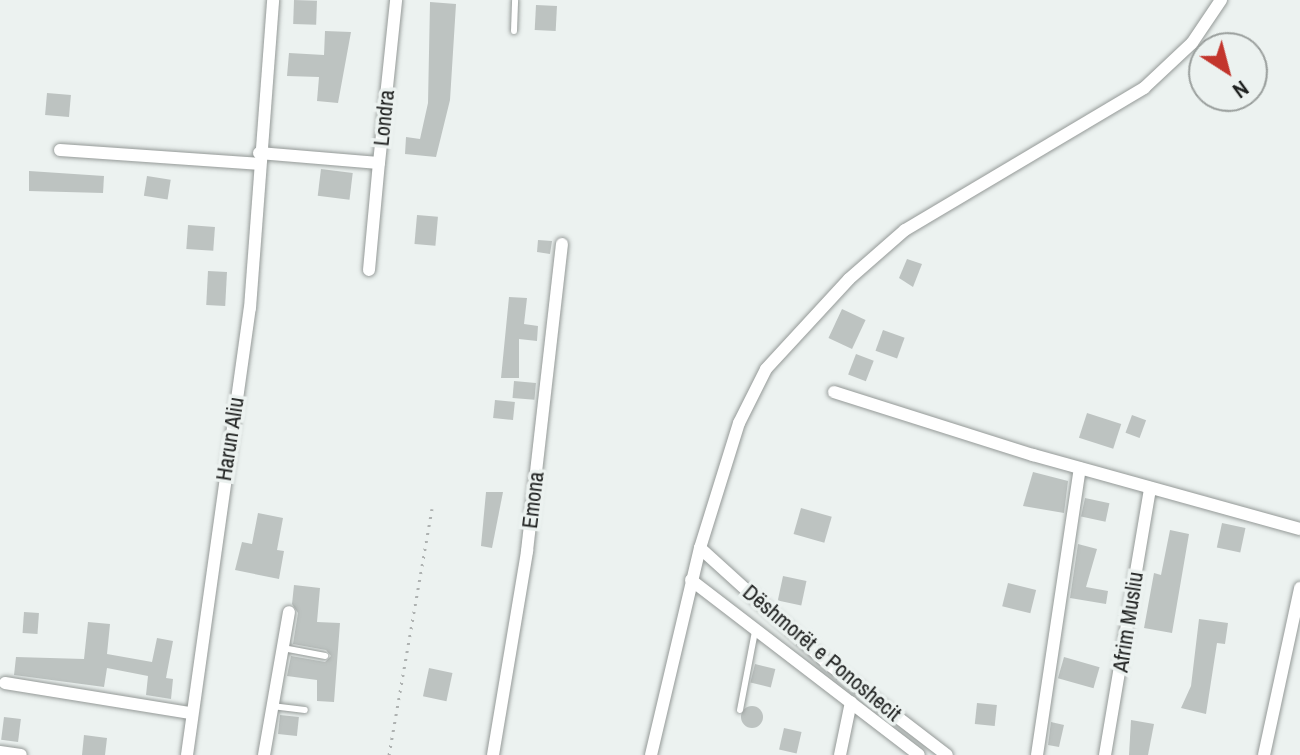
<!DOCTYPE html>
<html>
<head>
<meta charset="utf-8">
<style>
  body { margin:0 }
  #map { position:relative; width:1300px; height:755px; overflow:hidden; background:#ecf2f0; font-family:"Archivo Narrow",sans-serif }
  div>[style] { position:absolute }
  .building>* { inset:0; background:#bdc3c1; transform-origin:0 0 }
  .round { border-radius:50% }
  .path>* { height:3px; margin-top:-1.5px; transform-origin:0; background:repeating-linear-gradient(90deg,#aeb2b1 0 2px,transparent 0 8px) }
  .roads { filter:drop-shadow(0 0 2px #949997) drop-shadow(0 0 2px #949997) }
  .service>* { height:6px; margin:-3px; padding:0 3px; transform-origin:3px; border-radius:3px; background:#fff }
  .minor>* { height:12px; margin:-6px; padding:0 6px; transform-origin:6px; border-radius:6px; background:#fff }
  span { translate:-50% -50%; white-space:nowrap; text-align:center; line-height:1.15; -webkit-text-stroke:7px #ecf2f0; paint-order:stroke }
  .street-label { font-size:22px; color:#202221 }
  .north { position:absolute; left:1188px; top:32px; width:80px; height:80px; box-sizing:border-box; background:#ecf2f0; border:2px solid #9a9f9d; border-radius:50%; rotate:144deg; font-size:22px; font-weight:700; line-height:32px; text-align:center; color:#202221 }
  .north::after { content:''; display:block; margin:auto; width:28px; height:36px; background:#c3362d; clip-path:polygon(50% 0,100% 100%,50% 72%,0 100%) }
</style>
</head>
<body>
<div id="map">
  <div class="building">
    <div style="left:294px;top:0;width:23px;height:24px;rotate:2deg"></div>
    <div style="clip-path:polygon(430px 2px,456px 4px,450px 100px,436px 157px,405px 154px,406px 137px,420px 139px,428px 103px)"></div>
    <div style="left:536px;top:5px;width:21px;height:25px;rotate:3deg"></div>
    <div style="clip-path:polygon(325px 31px,351px 32px,338px 103px,317px 101px,319px 77px,287px 76px,289px 53px,324px 55px)"></div>
    <div style="left:47px;top:93px;width:24px;height:22px;rotate:5deg"></div>
    <div style="left:321px;top:169px;width:32px;height:27px;rotate:7deg"></div>
    <div style="clip-path:polygon(29px 171px,104px 176px,103px 193px,29px 191px)"></div>
    <div style="left:147px;top:176px;width:24px;height:20px;rotate:9deg"></div>
    <div style="left:417px;top:215px;width:21px;height:29px;rotate:5deg"></div>
    <div style="left:188px;top:225px;width:27px;height:24px;rotate:4deg"></div>
    <div style="clip-path:polygon(538px 240px,552px 241px,550px 254px,537px 252px)"></div>
    <div style="clip-path:polygon(907px 259px,922px 264px,913px 287px,899px 278px)"></div>
    <div style="left:208px;top:271px;width:19px;height:34px;rotate:3deg"></div>
    <div style="clip-path:polygon(509px 297px,527px 298px,524px 324px,538px 326px,537px 341px,519px 339px,519px 378px,501px 378px)"></div>
    <div style="left:842px;top:309px;width:26px;height:32px;rotate:25deg"></div>
    <div style="left:883px;top:330px;width:23px;height:22px;rotate:20deg"></div>
    <div style="left:856px;top:354px;width:19px;height:22px;rotate:21deg"></div>
    <div style="left:514px;top:381px;width:22px;height:17px;rotate:5deg"></div>
    <div style="left:495px;top:400px;width:20px;height:18px;rotate:6deg"></div>
    <div style="left:1087px;top:413px;width:36px;height:26px;rotate:18deg"></div>
    <div style="left:1132px;top:415px;width:15px;height:19px;rotate:20deg"></div>
    <div style="clip-path:polygon(1033px 472px,1068px 481px,1064px 513px,1023px 506px)"></div>
    <div style="clip-path:polygon(486px 492px,503px 492px,492px 548px,481px 546px)"></div>
    <div style="left:1085px;top:498px;width:25px;height:19px;rotate:12deg"></div>
    <div style="left:801px;top:508px;width:32px;height:27px;rotate:16deg"></div>
    <div style="clip-path:polygon(258px 513px,283px 518px,277px 550px,284px 551px,279px 579px,235px 570px,242px 542px,252px 544px)"></div>
    <div style="left:1222px;top:523px;width:24px;height:25px;rotate:12deg"></div>
    <div style="clip-path:polygon(1170px 530px,1189px 534px,1172px 633px,1144px 628px,1154px 573px,1161px 575px)"></div>
    <div style="clip-path:polygon(1078px 544px,1097px 549px,1086px 587px,1108px 591px,1106px 604px,1070px 598px)"></div>
    <div style="left:783px;top:576px;width:24px;height:25px;rotate:12deg"></div>
    <div style="left:1008px;top:583px;width:29px;height:24px;rotate:14deg"></div>
    <div style="clip-path:polygon(294px 585px,320px 588px,317px 622px,340px 623px,334px 702px,317px 701px,317px 680px,287px 676px,291px 656px,325px 662px,331px 656px,326px 650px,293px 644px,298px 613px,292px 604px)"></div>
    <div style="left:24px;top:612px;width:15px;height:21px;rotate:4deg"></div>
    <div style="clip-path:polygon(1199px 619px,1228px 623px,1225px 644px,1217px 643px,1206px 714px,1181px 708px,1191px 686px)"></div>
    <div style="clip-path:polygon(88px 622px,110px 624px,107px 654px,152px 662px,157px 638px,173px 641px,166px 678px,173px 679px,171px 699px,146px 695px,148px 676px,107px 668px,104px 687px,14px 675px,16px 657px,84px 659px)"></div>
    <div style="left:1064px;top:657px;width:37px;height:22px;rotate:16deg"></div>
    <div style="left:755px;top:664px;width:21px;height:19px;rotate:14deg"></div>
    <div style="left:429px;top:668px;width:24px;height:29px;rotate:12deg"></div>
    <div style="left:977px;top:703px;width:20px;height:21px;rotate:6deg"></div>
    <div class="round" style="left:741px;top:706px;width:22px;height:22px"></div>
    <div style="left:280px;top:715px;width:19px;height:19px;rotate:6deg"></div>
    <div style="left:4px;top:717px;width:17px;height:23px;rotate:7deg"></div>
    <div style="clip-path:polygon(1131px 720px,1154px 724px,1148px 755px,1129px 755px)"></div>
    <div style="clip-path:polygon(1051px 722px,1064px 725px,1059px 747px,1048px 745px)"></div>
    <div style="left:784px;top:728px;width:18px;height:22px;rotate:13deg"></div>
    <div style="clip-path:polygon(84px 735px,107px 738px,105px 755px,82px 755px)"></div>
  </div>
  <div class="path">
    <div style="left:389px;top:755px;width:250px;rotate:-80.1deg"></div>
  </div>
  <div class="roads">
    <div class="service">
      <div style="left:514px;top:31px;width:31px;rotate:-88deg"></div>
      <div style="left:283px;top:648px;width:43px;rotate:10.8deg"></div>
      <div style="left:272px;top:706px;width:33px;rotate:7deg"></div>
      <div style="left:740px;top:710px;width:80px;rotate:-79.2deg"></div>
    </div>
    <div class="minor">
      <div style="left:60px;top:150px;width:198px;rotate:4deg"></div>
      <div style="left:259px;top:153px;width:120px;rotate:4.8deg"></div>
      <div style="left:379px;top:163px;width:164px;rotate:-84deg"></div>
      <div style="left:369px;top:270px;width:107px;rotate:-84.7deg"></div>
      <div style="left:834px;top:392px;width:209px;rotate:17.6deg"></div>
      <div style="left:1033px;top:455px;width:277px;rotate:15.5deg"></div>
      <div style="left:700px;top:548px;width:171px;rotate:42.2deg"></div>
      <div style="left:827px;top:663px;width:151px;rotate:37.5deg"></div>
      <div style="left:691px;top:580px;width:287px;rotate:37.5deg"></div>
      <div style="left:5px;top:683px;width:188px;rotate:9.2deg"></div>
      <div style="left:0;top:752px;width:21px;rotate:8deg"></div>
      <div style="left:187px;top:755px;width:451px;rotate:-82deg"></div>
      <div style="left:250px;top:308px;width:309px;rotate:-85.7deg"></div>
      <div style="left:264px;top:755px;width:145px;rotate:-80.1deg"></div>
      <div style="left:493px;top:755px;width:207px;rotate:-80.5deg"></div>
      <div style="left:527px;top:551px;width:309px;rotate:-83.5deg"></div>
      <div style="left:651px;top:755px;width:213px;rotate:-76.7deg"></div>
      <div style="left:700px;top:548px;width:131px;rotate:-72.7deg"></div>
      <div style="left:739px;top:423px;width:60px;rotate:-63.4deg"></div>
      <div style="left:766px;top:369px;width:122px;rotate:-47.3deg"></div>
      <div style="left:849px;top:279px;width:74px;rotate:-41.2deg"></div>
      <div style="left:905px;top:230px;width:278px;rotate:-30.7deg"></div>
      <div style="left:1144px;top:88px;width:66px;rotate:-43.2deg"></div>
      <div style="left:1192px;top:43px;width:52px;rotate:-56deg"></div>
      <div style="left:840px;top:755px;width:54px;rotate:-78.3deg"></div>
      <div style="left:1037px;top:755px;width:290px;rotate:-81.5deg"></div>
      <div style="left:1105px;top:755px;width:271px;rotate:-80.4deg"></div>
      <div style="left:1264px;top:755px;width:171px;rotate:-77.8deg"></div>
    </div>
  </div>
  <div class="street-label">
    <span style="left:384px;top:118px;rotate:-84deg">Londra</span>
    <span style="left:230px;top:439px;rotate:-81deg">Harun Aliu</span>
    <span style="left:533px;top:500px;rotate:-83deg">Emona</span>
    <span style="left:1128px;top:622px;rotate:-81deg">Afrim Musliu</span>
    <span style="left:822px;top:653px;rotate:40deg">Dëshmorët e Ponoshecit</span>
  </div>
  <div class="north">N</div>
</div>
</body>
</html>
